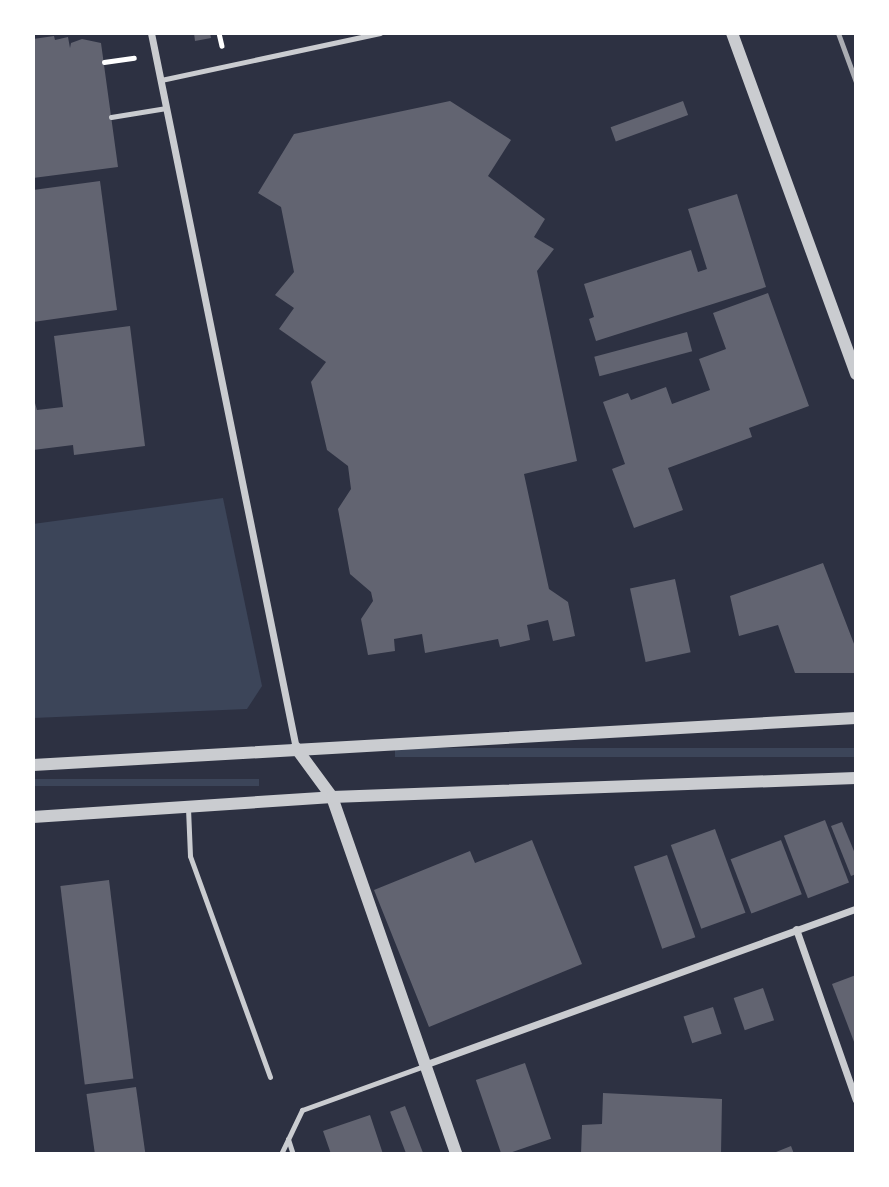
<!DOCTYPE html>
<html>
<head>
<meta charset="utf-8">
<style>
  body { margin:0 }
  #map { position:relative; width:889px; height:1187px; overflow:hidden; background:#2d3142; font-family:"Source Serif 4",serif }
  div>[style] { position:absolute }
  .green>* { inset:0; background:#3c4559; transform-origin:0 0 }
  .building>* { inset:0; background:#626471; transform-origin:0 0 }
  .path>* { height:4.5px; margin:-2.25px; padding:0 2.25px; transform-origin:2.25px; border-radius:2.25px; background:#fff }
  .service>* { height:5px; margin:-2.5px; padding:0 2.5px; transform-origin:2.5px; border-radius:2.5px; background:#caccd0 }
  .minor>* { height:7px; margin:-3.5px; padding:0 3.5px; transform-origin:3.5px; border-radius:3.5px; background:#caccd0 }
  .tertiary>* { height:12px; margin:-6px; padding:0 6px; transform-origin:6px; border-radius:6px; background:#caccd0 }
  .rail>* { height:5px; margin:-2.5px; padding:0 2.5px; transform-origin:2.5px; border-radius:2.5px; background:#abadb3 }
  span { translate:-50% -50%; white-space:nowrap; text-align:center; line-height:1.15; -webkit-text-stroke:5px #fff; paint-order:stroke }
  .frame { position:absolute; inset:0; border:35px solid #fff; pointer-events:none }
</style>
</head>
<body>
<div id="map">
  <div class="green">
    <div style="clip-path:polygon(223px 498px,262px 686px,247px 709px,33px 718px,33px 524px)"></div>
    <div style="left:856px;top:748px;width:9px;height:461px;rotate:90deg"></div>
    <div style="left:259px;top:779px;width:7px;height:226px;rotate:90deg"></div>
  </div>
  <div class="building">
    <div style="clip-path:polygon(194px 33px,210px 33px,211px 38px,195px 41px)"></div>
    <div style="clip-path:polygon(54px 36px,55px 40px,68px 37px,70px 48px,71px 43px,82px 39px,101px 43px,118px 167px,33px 178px,33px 39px)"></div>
    <div style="clip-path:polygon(450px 101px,511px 140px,488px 176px,545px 219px,534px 237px,554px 249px,537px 271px,577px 461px,524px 474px,549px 589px,568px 602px,575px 636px,553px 641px,548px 620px,527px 625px,530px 640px,500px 647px,498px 639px,425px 653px,422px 634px,394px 639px,395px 651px,368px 655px,361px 619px,373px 601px,371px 592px,350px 574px,338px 509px,351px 489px,348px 466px,327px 450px,311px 382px,326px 362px,279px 329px,294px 308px,275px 295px,294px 272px,281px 207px,258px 193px,294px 134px)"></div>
    <div style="left:683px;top:101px;width:15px;height:77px;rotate:70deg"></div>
    <div style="clip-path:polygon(100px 181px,117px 310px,33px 322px,33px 190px)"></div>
    <div style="clip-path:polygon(737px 194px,766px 287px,596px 341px,589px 319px,594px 317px,584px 284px,691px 250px,698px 272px,707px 269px,688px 209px)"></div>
    <div style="clip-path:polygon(768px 293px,809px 406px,749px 428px,752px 437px,668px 468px,683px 510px,634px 528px,612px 469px,625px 464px,603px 402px,628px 393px,631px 400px,666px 387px,672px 404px,710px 390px,699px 359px,726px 349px,713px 313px)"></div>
    <div style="clip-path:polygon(130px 326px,145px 446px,74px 455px,73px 445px,33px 450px,33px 396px,37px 410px,63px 407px,54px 336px)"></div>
    <div style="left:687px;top:332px;width:20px;height:96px;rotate:75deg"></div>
    <div style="clip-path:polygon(823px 563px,856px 649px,856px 673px,795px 673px,778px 625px,739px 636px,730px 596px)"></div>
    <div style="left:675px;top:579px;width:75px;height:46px;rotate:78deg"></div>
    <div style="left:825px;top:820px;width:67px;height:44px;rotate:69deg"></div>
    <div style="clip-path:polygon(842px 822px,856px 856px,856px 874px,851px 876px,831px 826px)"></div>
    <div style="left:715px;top:829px;width:89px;height:47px;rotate:70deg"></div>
    <div style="clip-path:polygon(532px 840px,582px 964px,429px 1027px,374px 890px,470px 851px,475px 863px)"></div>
    <div style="left:781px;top:840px;width:58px;height:54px;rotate:69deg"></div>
    <div style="left:667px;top:855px;width:87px;height:35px;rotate:71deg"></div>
    <div style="left:109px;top:880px;width:200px;height:49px;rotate:83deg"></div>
    <div style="clip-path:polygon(856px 975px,856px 1047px,832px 984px)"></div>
    <div style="left:763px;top:988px;width:34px;height:31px;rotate:71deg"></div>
    <div style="left:713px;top:1007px;width:28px;height:31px;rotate:72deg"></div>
    <div style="left:525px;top:1063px;width:80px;height:52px;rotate:71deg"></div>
    <div style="left:136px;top:1087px;width:68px;height:50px;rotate:82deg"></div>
    <div style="clip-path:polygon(603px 1093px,722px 1099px,721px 1154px,581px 1154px,582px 1125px,602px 1124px)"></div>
    <div style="left:405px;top:1106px;width:51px;height:16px;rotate:69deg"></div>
    <div style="clip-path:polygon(370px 1115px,383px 1154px,331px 1154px,323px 1131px)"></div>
    <div style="clip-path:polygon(791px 1146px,794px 1154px,771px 1154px)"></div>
  </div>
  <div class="path">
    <div style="left:219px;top:33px;width:13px;rotate:77deg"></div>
    <div style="left:104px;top:62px;width:30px;rotate:-8deg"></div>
  </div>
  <div class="service">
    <div style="left:161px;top:80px;width:224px;rotate:-12.1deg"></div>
    <div style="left:111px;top:117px;width:56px;rotate:-9.3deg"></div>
    <div style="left:188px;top:808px;width:48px;rotate:87.6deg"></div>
    <div style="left:190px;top:856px;width:235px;rotate:70.1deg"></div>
    <div style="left:288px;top:1139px;width:16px;rotate:72deg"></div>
    <div style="left:281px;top:1154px;width:49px;rotate:-64.5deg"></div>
    <div style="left:302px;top:1110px;width:130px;rotate:-19.8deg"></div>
  </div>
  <div class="minor">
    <div style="left:151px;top:33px;width:730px;rotate:78.54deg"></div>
    <div style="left:796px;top:929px;width:181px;rotate:70.7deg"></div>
    <div style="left:424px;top:1065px;width:459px;rotate:-19.9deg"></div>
  </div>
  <div class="tertiary">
    <div style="left:732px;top:33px;width:363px;rotate:70deg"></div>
    <div style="left:296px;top:748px;width:61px;rotate:53.7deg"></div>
    <div style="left:332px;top:797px;width:378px;rotate:70.8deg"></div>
    <div style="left:33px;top:765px;width:824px;rotate:-3.27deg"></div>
    <div style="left:33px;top:817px;width:300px;rotate:-3.8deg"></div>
    <div style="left:332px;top:797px;width:524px;rotate:-2.08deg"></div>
  </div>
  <div class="rail">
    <div style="left:838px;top:33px;width:52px;rotate:69.8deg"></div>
  </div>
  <div class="frame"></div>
</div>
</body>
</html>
